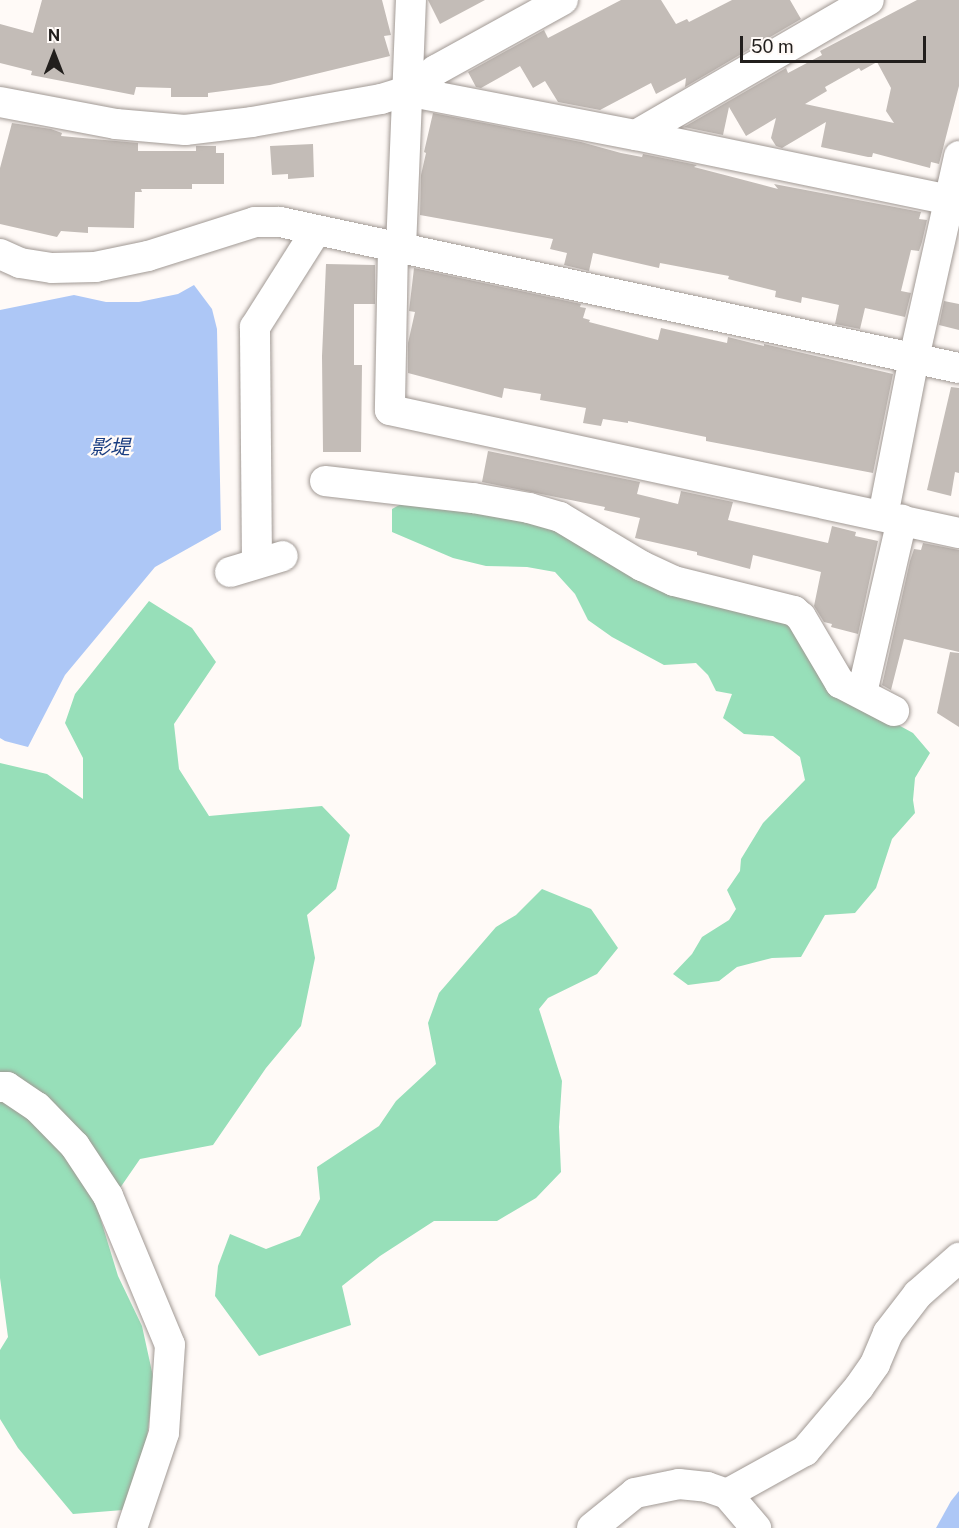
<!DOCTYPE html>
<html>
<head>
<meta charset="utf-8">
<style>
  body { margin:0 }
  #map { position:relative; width:959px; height:1528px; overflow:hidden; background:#fffaf7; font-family:"Public Sans","Noto Sans JP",sans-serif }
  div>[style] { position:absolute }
  .forest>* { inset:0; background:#97dfb9 }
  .water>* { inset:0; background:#adc7f6 }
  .building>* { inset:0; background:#c3bcb7 }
  .roads { filter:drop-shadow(0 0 2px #a19994) drop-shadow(0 0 2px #a19994) }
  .minor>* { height:30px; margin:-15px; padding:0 15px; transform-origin:15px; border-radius:15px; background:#fff }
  span { translate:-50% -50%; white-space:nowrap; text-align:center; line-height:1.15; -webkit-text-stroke:4.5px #fffaf7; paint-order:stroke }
  .water-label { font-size:20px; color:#1a3d81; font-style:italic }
  .north { position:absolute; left:24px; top:24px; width:60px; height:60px; -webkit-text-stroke:4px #fffaf7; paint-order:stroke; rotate:0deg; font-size:16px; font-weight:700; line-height:24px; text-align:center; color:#221f1d }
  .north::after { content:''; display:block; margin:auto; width:21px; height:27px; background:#221f1d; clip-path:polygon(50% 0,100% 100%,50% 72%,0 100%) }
  .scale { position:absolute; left:740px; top:36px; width:186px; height:27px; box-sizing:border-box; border:3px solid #221f1d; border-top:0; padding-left:8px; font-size:18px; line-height:21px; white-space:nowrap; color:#221f1d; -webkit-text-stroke:4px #fffaf7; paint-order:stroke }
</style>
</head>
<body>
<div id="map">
  <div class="forest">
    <div style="clip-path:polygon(412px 498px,538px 521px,783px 619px,880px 715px,913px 733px,930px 753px,915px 778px,913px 800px,915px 813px,892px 839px,876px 888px,855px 913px,825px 915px,801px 957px,772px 958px,737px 967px,719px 981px,688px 985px,673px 974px,692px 954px,702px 937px,729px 920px,736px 909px,727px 890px,740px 871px,741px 859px,763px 823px,805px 780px,800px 757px,773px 736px,744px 734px,723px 718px,732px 694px,716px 691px,708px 675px,696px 663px,664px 665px,612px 637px,588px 620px,575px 594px,555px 572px,527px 567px,486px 566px,453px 558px,392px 532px,392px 509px)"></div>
    <div style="clip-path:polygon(149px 601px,192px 628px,216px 662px,174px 724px,179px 769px,209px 816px,322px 806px,350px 835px,336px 889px,307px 915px,315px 958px,301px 1026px,266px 1068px,213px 1145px,140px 1159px,100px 1217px,118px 1276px,142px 1326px,154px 1381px,145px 1454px,123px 1510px,73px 1514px,18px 1448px,0 1419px,0 1350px,8px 1337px,0 1278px,0 763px,47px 774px,83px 799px,83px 758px,65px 723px,75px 694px)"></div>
    <div style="clip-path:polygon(542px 889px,591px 909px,618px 948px,597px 974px,548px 998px,539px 1009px,562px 1081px,559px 1127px,561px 1172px,536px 1198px,497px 1221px,434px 1221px,380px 1256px,342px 1286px,351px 1325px,259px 1356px,215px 1296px,218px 1266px,230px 1234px,266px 1249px,300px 1236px,320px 1199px,317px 1167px,379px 1126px,396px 1101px,436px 1064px,428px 1023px,439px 993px,496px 927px,516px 915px)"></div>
  </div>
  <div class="water">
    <div style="clip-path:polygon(194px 285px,212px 309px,217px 329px,221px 530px,155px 567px,65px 675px,28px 747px,5px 741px,0 738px,0 310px,74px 295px,106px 302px,139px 302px,178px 294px)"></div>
    <div style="clip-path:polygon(959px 1491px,959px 1528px,936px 1528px,951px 1501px)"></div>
  </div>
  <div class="building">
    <div style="clip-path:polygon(42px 0,382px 0,391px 35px,384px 36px,390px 56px,270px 85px,208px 93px,208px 97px,171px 97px,171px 88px,136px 87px,134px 95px,31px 75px,32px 71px,0 63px,0 24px,33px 33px)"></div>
    <div style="clip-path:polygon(428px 0,485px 0,440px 24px)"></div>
    <div style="clip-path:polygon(621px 0,661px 0,676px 24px,687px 19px,689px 22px,732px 0,790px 0,801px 19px,685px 87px,686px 78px,656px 94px,651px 83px,600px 110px,558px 102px,545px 81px,533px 88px,520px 66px,481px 88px,476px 87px,468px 72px,544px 30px,548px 38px)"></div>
    <div style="clip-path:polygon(evenodd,917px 0,959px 0,959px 86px,939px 164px,931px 162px,930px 168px,873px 153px,872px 157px,868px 157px,821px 147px,826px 122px,782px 148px,776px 146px,771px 138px,776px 118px,746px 136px,729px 107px,723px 135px,684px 127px,786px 68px,788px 73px,822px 55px,820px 51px,917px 0,877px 62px,891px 88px,886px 111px,894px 123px,805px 104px,827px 91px,825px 87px,859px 68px,861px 71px,877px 62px)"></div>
    <div style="clip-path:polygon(433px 113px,581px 142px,621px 153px,642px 157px,643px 154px,697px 165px,694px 167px,778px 189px,774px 184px,921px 212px,919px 219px,927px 220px,922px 242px,919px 251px,911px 250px,901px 291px,911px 293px,905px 317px,865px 308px,860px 329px,835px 324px,839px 305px,802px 297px,801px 303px,775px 297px,776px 291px,728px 279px,729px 276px,660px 263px,659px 268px,593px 253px,589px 271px,564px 265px,567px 253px,550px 249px,553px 239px,420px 215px,421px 175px,426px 153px,424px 152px)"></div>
    <div style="clip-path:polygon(12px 123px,51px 129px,62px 133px,61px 136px,138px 143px,138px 151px,196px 151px,196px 146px,216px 146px,216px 153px,224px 153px,224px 184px,192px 184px,192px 189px,141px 189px,142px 192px,135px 192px,134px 228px,88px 227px,88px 233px,61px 231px,57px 237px,0 224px,0 168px)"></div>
    <div style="clip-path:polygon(313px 144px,314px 177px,288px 179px,288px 174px,272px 175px,270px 146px)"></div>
    <div style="clip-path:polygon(326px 264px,375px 265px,375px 304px,354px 304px,354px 365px,362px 365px,361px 452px,323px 452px,322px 356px)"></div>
    <div style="clip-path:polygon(414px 268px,581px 304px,580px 307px,586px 308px,583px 318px,590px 320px,589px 322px,658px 340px,661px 328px,727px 343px,728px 337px,764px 346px,764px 344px,893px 374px,873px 473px,706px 441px,706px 437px,628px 421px,628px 423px,603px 419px,601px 426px,583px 423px,586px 408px,540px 400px,541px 394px,504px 388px,502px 398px,408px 373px,408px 343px,415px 312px,409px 311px)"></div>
    <div style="clip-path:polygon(944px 301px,959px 304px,959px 330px,939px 325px)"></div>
    <div style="clip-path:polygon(951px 387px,959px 388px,959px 473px,955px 472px,951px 496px,927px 490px)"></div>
    <div style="clip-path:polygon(488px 451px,640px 482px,637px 494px,678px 504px,681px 491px,733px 502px,728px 520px,789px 534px,828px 543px,832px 526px,856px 532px,855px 536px,878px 541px,858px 634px,831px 627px,832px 624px,824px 622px,814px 606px,821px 572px,753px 555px,750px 569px,697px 555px,697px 552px,635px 538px,640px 518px,604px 510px,605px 507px,482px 482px)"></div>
    <div style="clip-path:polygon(923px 543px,959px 550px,959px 652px,904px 639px,891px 690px,882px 685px,910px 561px,914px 549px,921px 550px)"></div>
    <div style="clip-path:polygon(950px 652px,959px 653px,959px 727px,937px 713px)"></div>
  </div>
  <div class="roads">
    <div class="minor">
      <div style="left:407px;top:91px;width:233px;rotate:10.9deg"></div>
      <div style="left:636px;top:135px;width:320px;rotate:11.7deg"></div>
      <div style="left:0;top:102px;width:118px;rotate:10.7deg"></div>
      <div style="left:116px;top:124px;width:69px;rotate:5deg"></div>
      <div style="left:185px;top:130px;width:67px;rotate:-6.8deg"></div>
      <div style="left:252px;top:122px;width:131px;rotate:-10.1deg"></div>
      <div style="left:381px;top:99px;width:27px;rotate:-17deg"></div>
      <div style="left:407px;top:91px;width:36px;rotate:-36deg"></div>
      <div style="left:436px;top:70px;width:145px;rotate:-28.9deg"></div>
      <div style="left:636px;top:135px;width:269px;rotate:-30.1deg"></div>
      <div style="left:393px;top:247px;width:163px;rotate:91.1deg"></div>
      <div style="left:390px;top:410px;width:582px;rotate:12.2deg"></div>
      <div style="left:401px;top:248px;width:248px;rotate:-87.7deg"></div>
      <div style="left:0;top:254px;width:22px;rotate:24deg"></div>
      <div style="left:20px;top:263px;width:32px;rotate:9deg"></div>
      <div style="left:52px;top:268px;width:43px;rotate:-1.3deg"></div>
      <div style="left:95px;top:267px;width:54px;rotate:-11.7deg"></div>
      <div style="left:148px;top:256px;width:112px;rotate:-17.6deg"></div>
      <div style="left:255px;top:222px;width:25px"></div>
      <div style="left:280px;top:222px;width:695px;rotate:12.14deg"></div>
      <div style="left:325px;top:481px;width:149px;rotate:6.6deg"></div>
      <div style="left:473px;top:498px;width:57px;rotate:10.1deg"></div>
      <div style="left:529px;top:508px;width:32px;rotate:16deg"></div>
      <div style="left:560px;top:517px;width:96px;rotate:30.9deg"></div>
      <div style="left:642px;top:566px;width:35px;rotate:25deg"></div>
      <div style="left:674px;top:581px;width:124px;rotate:14deg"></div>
      <div style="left:794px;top:611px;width:9px;rotate:41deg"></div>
      <div style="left:801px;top:617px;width:77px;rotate:59.4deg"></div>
      <div style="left:840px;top:683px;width:61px;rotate:27.4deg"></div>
      <div style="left:883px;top:516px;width:161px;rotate:-78.9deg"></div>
      <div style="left:914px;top:358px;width:207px;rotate:-77.4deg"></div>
      <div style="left:257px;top:563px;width:236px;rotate:-90.5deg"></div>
      <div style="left:255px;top:327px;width:114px;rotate:-57.6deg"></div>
      <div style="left:230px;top:572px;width:55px;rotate:-16.8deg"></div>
      <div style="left:862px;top:693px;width:178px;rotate:-77deg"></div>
      <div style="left:0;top:1087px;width:7px"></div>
      <div style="left:7px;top:1087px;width:36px;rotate:34deg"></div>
      <div style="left:37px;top:1107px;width:54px;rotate:45.7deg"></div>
      <div style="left:75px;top:1146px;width:60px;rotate:56.6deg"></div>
      <div style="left:108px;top:1196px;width:161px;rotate:67.4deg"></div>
      <div style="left:170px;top:1345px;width:88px;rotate:93.9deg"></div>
      <div style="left:164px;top:1433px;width:100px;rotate:108.6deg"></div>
      <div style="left:727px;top:1494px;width:89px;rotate:-28.9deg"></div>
      <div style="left:805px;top:1451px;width:84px;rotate:-49.8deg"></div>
      <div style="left:859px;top:1387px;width:28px;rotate:-55deg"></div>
      <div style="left:875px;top:1364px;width:34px;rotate:-67deg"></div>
      <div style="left:888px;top:1333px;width:49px;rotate:-52.4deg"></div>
      <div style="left:918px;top:1294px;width:55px;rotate:-41.3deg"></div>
      <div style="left:592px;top:1528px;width:55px;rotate:-39.1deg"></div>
      <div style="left:635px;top:1493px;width:45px;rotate:-11.6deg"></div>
      <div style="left:679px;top:1484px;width:28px;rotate:6deg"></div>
      <div style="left:707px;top:1487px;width:21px;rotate:19deg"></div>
      <div style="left:727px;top:1494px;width:45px;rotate:49.5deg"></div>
    </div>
  </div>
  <div class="water-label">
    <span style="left:110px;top:447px">影堤</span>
  </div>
  <div class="north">N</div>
  <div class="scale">50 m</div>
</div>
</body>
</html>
